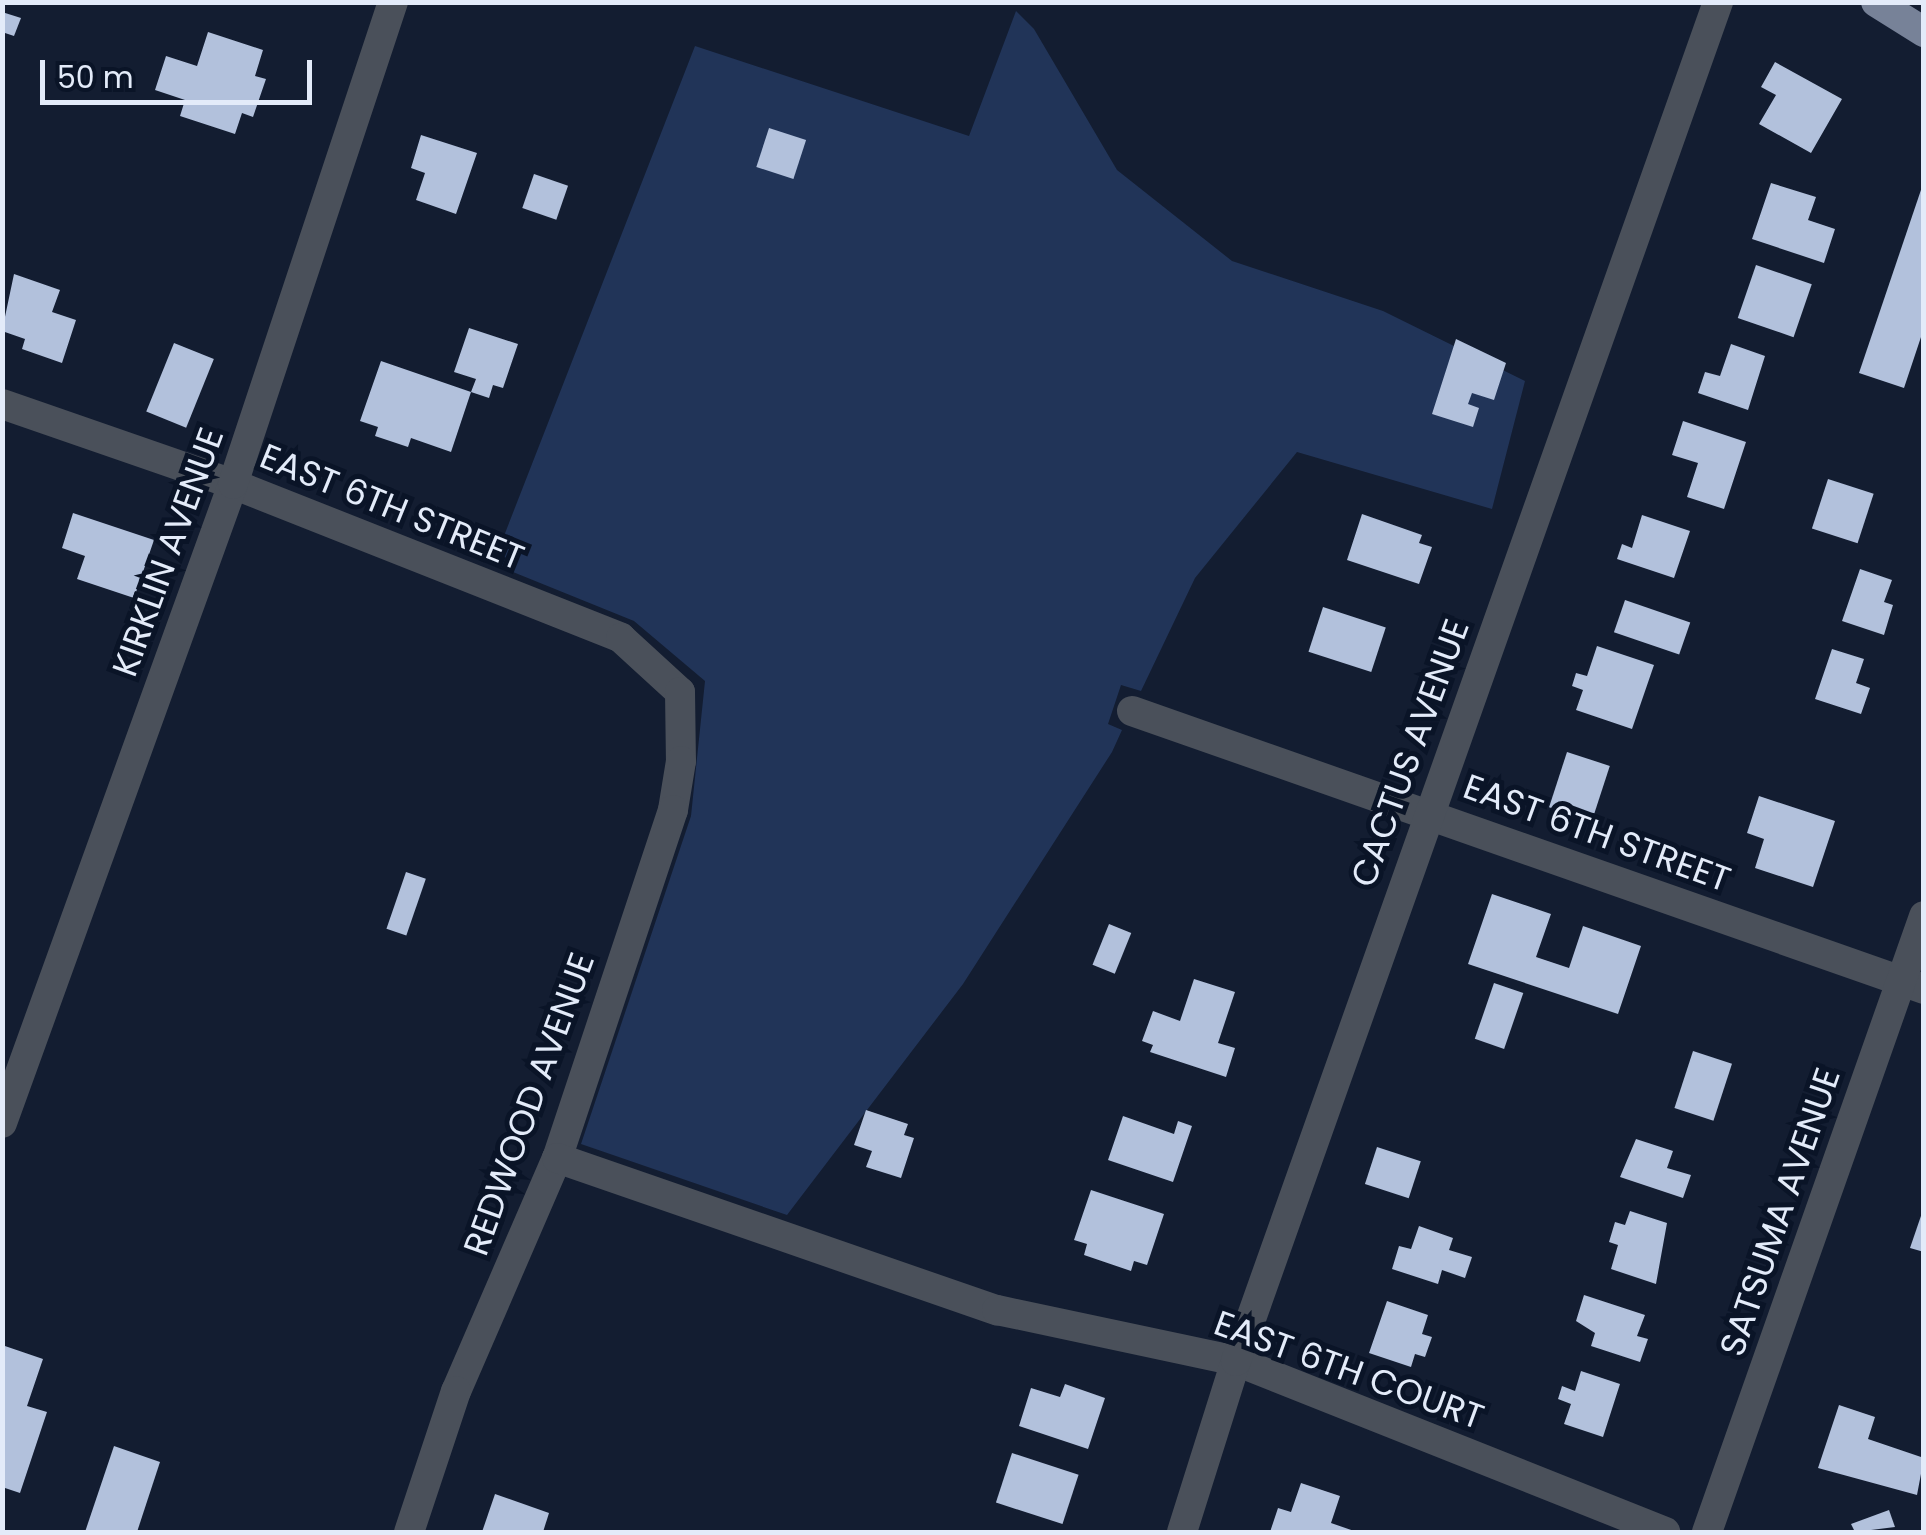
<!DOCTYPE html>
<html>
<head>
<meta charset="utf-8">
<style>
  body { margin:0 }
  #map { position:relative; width:1926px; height:1535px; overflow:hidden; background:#131d31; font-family:Poppins,sans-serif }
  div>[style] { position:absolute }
  .green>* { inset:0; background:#213458 }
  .building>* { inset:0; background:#b2c1dc; transform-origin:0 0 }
  .minor>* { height:30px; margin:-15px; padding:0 15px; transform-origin:15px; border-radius:15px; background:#4a505a }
  .major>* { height:30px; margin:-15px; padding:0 15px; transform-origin:15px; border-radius:15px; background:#778298 }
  span { translate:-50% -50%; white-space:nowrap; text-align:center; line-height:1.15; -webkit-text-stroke:10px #0a1427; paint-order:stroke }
  .street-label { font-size:35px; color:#e3ebf9 }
  .frame { position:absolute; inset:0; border:5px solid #e3ebf9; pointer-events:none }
  .scale { position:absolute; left:40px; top:60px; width:272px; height:45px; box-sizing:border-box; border:5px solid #e3ebf9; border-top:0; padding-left:12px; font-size:30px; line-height:35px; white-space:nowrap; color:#e3ebf9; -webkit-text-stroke:8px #0a1427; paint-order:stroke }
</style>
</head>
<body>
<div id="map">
  <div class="green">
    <div style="clip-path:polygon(1016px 11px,1034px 29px,1117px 170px,1232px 261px,1383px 311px,1525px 381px,1492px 509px,1297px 452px,1195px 578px,1141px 691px,1121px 685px,1108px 724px,1122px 730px,1112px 752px,963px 984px,787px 1215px,581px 1144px,691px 816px,705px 681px,634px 621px,493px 564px,695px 46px,969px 136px)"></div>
  </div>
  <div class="building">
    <div style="clip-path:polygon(2px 12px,21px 18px,14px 36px,2px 32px)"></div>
    <div style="clip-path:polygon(208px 32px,263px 50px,255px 76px,266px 79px,253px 117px,242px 113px,235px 134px,180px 116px,185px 100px,155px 90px,166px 56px,197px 66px)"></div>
    <div style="clip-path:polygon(1775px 62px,1842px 99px,1811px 153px,1759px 124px,1776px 95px,1761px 87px)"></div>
    <div style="left:769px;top:128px;width:39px;height:41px;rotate:18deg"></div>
    <div style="clip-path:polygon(421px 135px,477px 153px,456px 214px,416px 200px,425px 173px,411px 168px)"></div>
    <div style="left:534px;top:174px;width:36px;height:36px;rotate:19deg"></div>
    <div style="clip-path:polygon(1924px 181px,1924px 328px,1904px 388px,1859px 373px)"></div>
    <div style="clip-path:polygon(1771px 183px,1816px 197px,1808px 220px,1835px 229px,1824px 263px,1752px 239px)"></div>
    <div style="left:1756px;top:265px;width:59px;height:56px;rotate:19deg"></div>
    <div style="clip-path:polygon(14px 274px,60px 290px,52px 312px,76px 320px,62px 363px,22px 349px,25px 339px,2px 331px)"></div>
    <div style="clip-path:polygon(469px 328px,518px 344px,503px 388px,493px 385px,489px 398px,471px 392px,476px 379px,454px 372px)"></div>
    <div style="clip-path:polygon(1456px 339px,1506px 363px,1494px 400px,1472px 393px,1468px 404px,1479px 408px,1473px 427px,1432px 414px)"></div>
    <div style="left:174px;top:343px;width:43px;height:74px;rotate:22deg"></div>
    <div style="clip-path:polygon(1731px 344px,1765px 356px,1748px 410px,1698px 393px,1705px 372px,1720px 376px)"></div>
    <div style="clip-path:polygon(381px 361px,471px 392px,451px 452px,411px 438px,408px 447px,375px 436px,378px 427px,360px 421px)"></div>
    <div style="clip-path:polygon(1683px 421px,1746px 442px,1724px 509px,1687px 497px,1698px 463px,1672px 455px)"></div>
    <div style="left:1828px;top:479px;width:48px;height:52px;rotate:18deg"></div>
    <div style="clip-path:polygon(73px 513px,154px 540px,134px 598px,77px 579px,85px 556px,62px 548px)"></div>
    <div style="clip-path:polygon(1362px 514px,1422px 535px,1419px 543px,1432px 547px,1419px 584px,1347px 560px)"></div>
    <div style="clip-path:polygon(1642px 515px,1690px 531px,1674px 578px,1617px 559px,1622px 544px,1632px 548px)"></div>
    <div style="clip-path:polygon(1860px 569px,1892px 580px,1884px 602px,1893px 605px,1884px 635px,1842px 621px)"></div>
    <div style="left:1625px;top:600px;width:69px;height:34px;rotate:19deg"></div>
    <div style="left:1323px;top:607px;width:66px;height:47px;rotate:18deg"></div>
    <div style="clip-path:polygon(1597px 646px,1654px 665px,1632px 729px,1576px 710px,1583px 690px,1572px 686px,1576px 673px,1587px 676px)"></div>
    <div style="clip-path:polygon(1832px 649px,1864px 659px,1856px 683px,1870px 688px,1861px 714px,1815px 699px)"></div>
    <div style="left:1567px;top:752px;width:45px;height:58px;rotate:18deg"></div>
    <div style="clip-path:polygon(1759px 796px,1835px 821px,1813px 887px,1755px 868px,1764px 839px,1747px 833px)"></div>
    <div style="left:406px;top:872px;width:21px;height:60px;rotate:19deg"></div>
    <div style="clip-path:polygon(1492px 894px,1551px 914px,1536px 957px,1569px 968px,1583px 926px,1641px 946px,1618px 1014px,1468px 964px)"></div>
    <div style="left:1109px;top:924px;width:24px;height:44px;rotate:22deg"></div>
    <div style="clip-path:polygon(1194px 979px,1235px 992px,1218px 1043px,1235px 1048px,1226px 1077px,1150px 1052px,1153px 1045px,1142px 1041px,1153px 1011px,1180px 1021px)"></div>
    <div style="left:1494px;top:983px;width:31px;height:59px;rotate:19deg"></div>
    <div style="left:1693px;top:1051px;width:41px;height:60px;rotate:18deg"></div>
    <div style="clip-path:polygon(866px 1110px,908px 1124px,904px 1135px,914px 1138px,901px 1178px,866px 1167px,872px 1151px,854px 1145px)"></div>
    <div style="clip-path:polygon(1123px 1116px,1174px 1134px,1178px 1121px,1192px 1126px,1173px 1182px,1108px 1160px)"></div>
    <div style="clip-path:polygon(1636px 1139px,1673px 1151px,1667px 1168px,1691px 1175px,1683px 1198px,1620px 1177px)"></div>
    <div style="left:1377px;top:1147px;width:46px;height:39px;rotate:18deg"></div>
    <div style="clip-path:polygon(1091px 1190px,1164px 1214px,1147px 1265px,1134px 1261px,1131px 1271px,1084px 1255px,1087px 1244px,1074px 1240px)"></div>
    <div style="clip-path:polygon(1923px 1210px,1924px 1211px,1924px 1252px,1910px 1248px)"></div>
    <div style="clip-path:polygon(1630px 1211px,1667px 1223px,1656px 1284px,1611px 1269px,1618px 1245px,1609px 1242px,1615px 1222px,1625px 1225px)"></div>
    <div style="clip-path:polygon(1419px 1226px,1453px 1238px,1449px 1250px,1472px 1257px,1465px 1278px,1442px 1270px,1438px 1284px,1392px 1269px,1399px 1246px,1411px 1249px)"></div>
    <div style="clip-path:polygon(1584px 1295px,1645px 1315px,1637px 1336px,1648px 1339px,1640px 1362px,1591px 1346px,1595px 1333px,1576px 1321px)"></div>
    <div style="clip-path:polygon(1387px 1301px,1428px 1315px,1422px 1334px,1432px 1337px,1425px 1357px,1415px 1354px,1411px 1367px,1369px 1353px)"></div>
    <div style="clip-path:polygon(2px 1345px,43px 1359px,27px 1406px,47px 1412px,20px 1493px,2px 1487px)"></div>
    <div style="clip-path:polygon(1581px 1371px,1620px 1384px,1603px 1437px,1564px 1424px,1571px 1404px,1558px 1399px,1562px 1386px,1575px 1391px)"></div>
    <div style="clip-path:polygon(1065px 1384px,1105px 1398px,1088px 1449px,1019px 1426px,1031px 1388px,1060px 1397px)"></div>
    <div style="clip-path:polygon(1839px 1405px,1875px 1417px,1868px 1439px,1924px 1458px,1917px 1495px,1818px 1468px)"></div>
    <div style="clip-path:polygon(114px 1446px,160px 1462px,137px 1532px,85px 1532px)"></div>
    <div style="left:1012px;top:1453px;width:70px;height:52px;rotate:18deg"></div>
    <div style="clip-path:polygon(1301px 1483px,1340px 1496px,1331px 1523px,1357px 1532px,1270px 1532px,1278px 1508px,1291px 1512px)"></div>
    <div style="clip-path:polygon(495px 1494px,549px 1513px,543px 1532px,482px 1532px)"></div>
    <div style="clip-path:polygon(1889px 1510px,1895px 1527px,1855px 1532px,1851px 1524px)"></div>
  </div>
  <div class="minor">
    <div style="left:2px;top:404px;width:244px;rotate:19.1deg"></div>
    <div style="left:233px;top:484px;width:417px;rotate:21.6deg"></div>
    <div style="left:621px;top:638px;width:80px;rotate:42.5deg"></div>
    <div style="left:680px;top:692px;width:69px;rotate:89.2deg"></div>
    <div style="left:681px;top:761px;width:50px;rotate:99.3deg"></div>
    <div style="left:673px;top:810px;width:367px;rotate:108.4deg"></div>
    <div style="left:557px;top:1158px;width:254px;rotate:113.4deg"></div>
    <div style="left:456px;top:1391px;width:149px;rotate:108.4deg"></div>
    <div style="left:1132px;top:711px;width:839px;rotate:19.34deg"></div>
    <div style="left:2px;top:1123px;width:679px;rotate:-70.12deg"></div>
    <div style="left:233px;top:484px;width:508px;rotate:-71.64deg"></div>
    <div style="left:557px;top:1158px;width:466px;rotate:19.1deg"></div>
    <div style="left:997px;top:1310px;width:244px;rotate:12deg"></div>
    <div style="left:1236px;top:1361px;width:462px;rotate:21.7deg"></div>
    <div style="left:1182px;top:1532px;width:179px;rotate:-72.5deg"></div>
    <div style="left:1236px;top:1361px;width:1442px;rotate:-70.47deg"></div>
    <div style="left:1707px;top:1532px;width:653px;rotate:-70.59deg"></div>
  </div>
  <div class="major">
    <div style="left:1876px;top:2px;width:57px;rotate:32deg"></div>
  </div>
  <div class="street-label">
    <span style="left:392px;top:507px;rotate:22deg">EAST 6TH STREET</span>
    <span style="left:168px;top:552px;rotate:-70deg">KIRKLIN AVENUE</span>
    <span style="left:1410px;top:753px;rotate:-70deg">CACTUS AVENUE</span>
    <span style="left:1597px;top:833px;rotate:20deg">EAST 6TH STREET</span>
    <span style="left:529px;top:1104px;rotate:-70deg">REDWOOD AVENUE</span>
    <span style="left:1780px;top:1212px;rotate:-71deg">SATSUMA AVENUE</span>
    <span style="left:1349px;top:1370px;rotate:20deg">EAST 6TH COURT</span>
  </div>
  <div class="frame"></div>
  <div class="scale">50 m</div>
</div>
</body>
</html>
